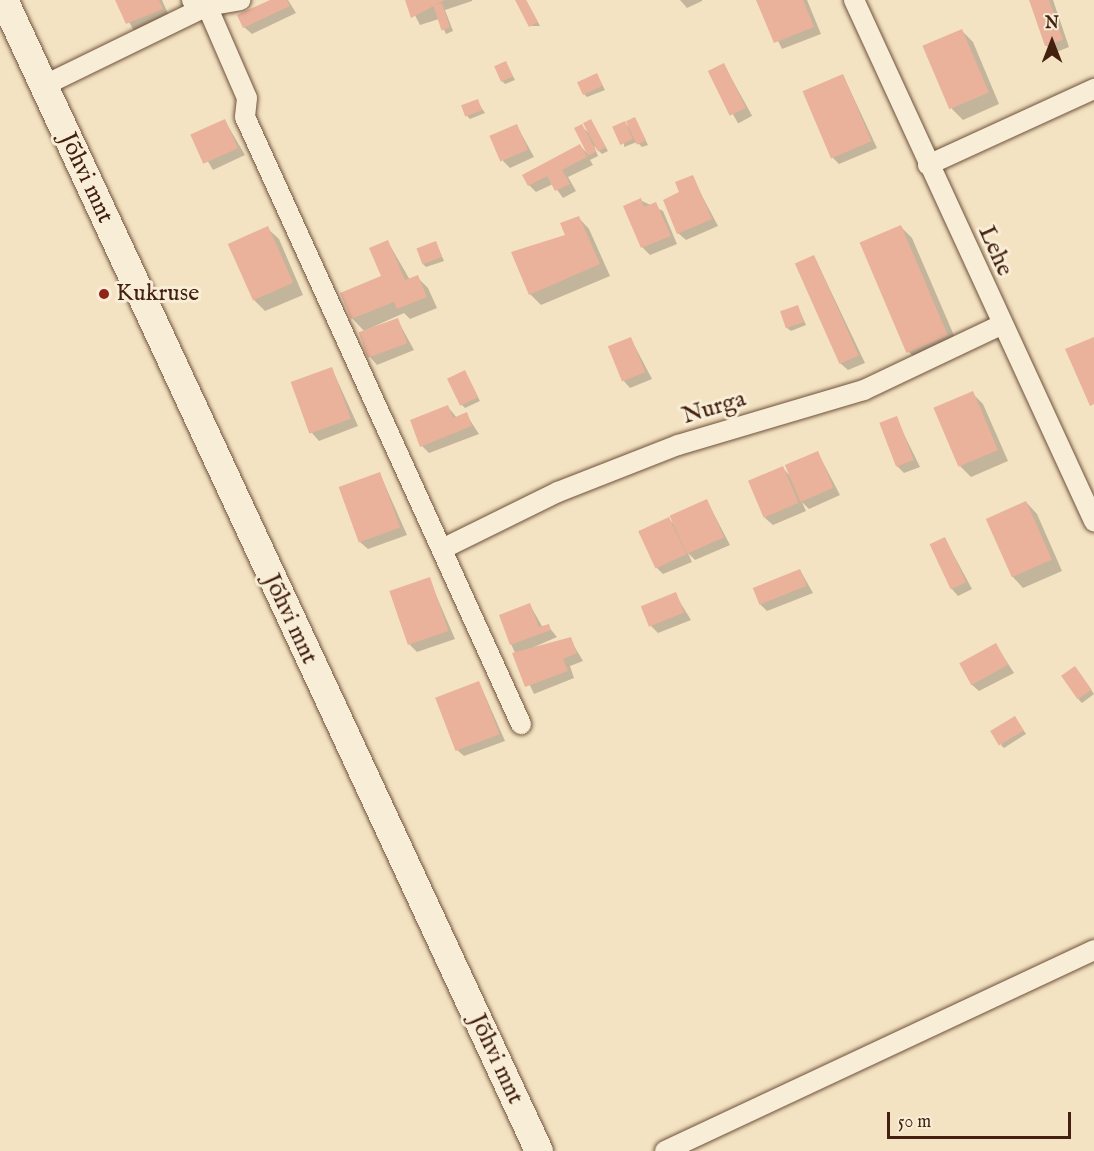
<!DOCTYPE html>
<html>
<head>
<meta charset="utf-8">
<style>
  body { margin:0 }
  #map { position:relative; width:1094px; height:1151px; overflow:hidden; background:#f4e3c2; font-family:"IM FELL English",serif }
  div>[style] { position:absolute }
  .shadow>* { inset:0; background:#0003; transform-origin:0 0 }
  .building>* { inset:0; background:#eab19b; transform-origin:0 0 }
  .roads { filter:drop-shadow(0 0 2px #6f513c) drop-shadow(0 0 2px #6f513c) }
  .minor>* { height:20px; margin:-10px; padding:0 10px; transform-origin:10px; border-radius:10px; background:#f8edd7 }
  .secondary>* { height:28px; margin:-14px; padding:0 14px; transform-origin:14px; border-radius:14px; background:#f8edd7 }
  .dots>* { width:16px; height:16px; translate:-50% -50%; box-sizing:border-box; border:3px solid #f8edd7; border-radius:50% }
  span { translate:-50% -50%; white-space:nowrap; text-align:center; line-height:1.15; -webkit-text-stroke:6px #f8edd7; paint-order:stroke }
  .street-label { font-size:24px; color:#43200f }
  .poi-label { font-size:24px; color:#43200f }
  .left { translate:0 -50%; text-align:left }
  .north { position:absolute; left:1022px; top:12px; width:60px; height:60px; -webkit-text-stroke:4px #f8edd7; paint-order:stroke; rotate:0deg; font-size:16px; font-weight:700; line-height:24px; text-align:center; color:#43200f }
  .north::after { content:''; display:block; margin:auto; width:21px; height:27px; background:#43200f; clip-path:polygon(50% 0,100% 100%,50% 72%,0 100%) }
  .scale { position:absolute; left:887px; top:1112px; width:184px; height:27px; box-sizing:border-box; border:3px solid #43200f; border-top:0; padding-left:8px; font-size:18px; line-height:21px; white-space:nowrap; color:#43200f; -webkit-text-stroke:4px #f8edd7; paint-order:stroke }
</style>
</head>
<body>
<div id="map">
  <div class="shadow">
    <div style="clip-path:polygon(117px 0,162px 0,169px 16px,134px 31px)"></div>
    <div style="clip-path:polygon(273px 0,288px 0,296px 13px,252px 34px,244px 27px)"></div>
    <div style="clip-path:polygon(407px 0,472px 0,472px 1px,445px 10px,453px 31px,446px 34px,439px 19px,420px 25px)"></div>
    <div style="clip-path:polygon(518px 0,526px 0,540px 26px,530px 26px)"></div>
    <div style="clip-path:polygon(680px 0,702px 0,702px 1px,687px 8px)"></div>
    <div style="clip-path:polygon(758px 0,807px 0,821px 34px,782px 49px)"></div>
    <div style="clip-path:polygon(1031px 0,1053px 0,1069px 47px,1054px 53px,1046px 45px)"></div>
    <div style="clip-path:polygon(962px 31px,973px 42px,999px 104px,963px 120px,952px 109px)"></div>
    <div style="clip-path:polygon(506px 63px,515px 80px,505px 84px,502px 81px)"></div>
    <div style="left:724px;top:65px;width:58px;height:16px;rotate:61deg"></div>
    <div style="clip-path:polygon(597px 75px,605px 90px,587px 97px,584px 94px)"></div>
    <div style="clip-path:polygon(843px 75px,877px 148px,839px 164px,832px 157px)"></div>
    <div style="clip-path:polygon(477px 101px,485px 113px,470px 119px,467px 116px)"></div>
    <div style="clip-path:polygon(635px 119px,648px 145px,642px 147px,637px 142px,624px 147px,625px 123px,632px 130px)"></div>
    <div style="clip-path:polygon(225px 121px,245px 155px,213px 170px,193px 136px)"></div>
    <div style="clip-path:polygon(591px 121px,608px 151px,602px 154px,594px 146px,598px 156px,590px 160px,593px 165px,568px 177px,576px 191px,563px 198px,553px 184px,536px 192px,529px 185px,580px 146px,588px 154px,581px 126px,589px 133px)"></div>
    <div style="clip-path:polygon(517px 126px,534px 157px,510px 168px,503px 161px)"></div>
    <div style="clip-path:polygon(692px 177px,718px 226px,686px 240px,678px 233px)"></div>
    <div style="clip-path:polygon(640px 200px,663px 211px,677px 244px,650px 255px,643px 248px,625px 207px)"></div>
    <div style="clip-path:polygon(578px 217px,589px 229px,610px 276px,541px 305px,530px 294px)"></div>
    <div style="clip-path:polygon(901px 227px,912px 238px,959px 347px,920px 363px,909px 352px)"></div>
    <div style="clip-path:polygon(267px 228px,279px 239px,303px 295px,265px 311px,254px 300px)"></div>
    <div style="clip-path:polygon(388px 242px,410px 280px,417px 277px,428px 288px,437px 308px,410px 319px,404px 313px,364px 331px,352px 318px,383px 277px)"></div>
    <div style="clip-path:polygon(436px 243px,444px 261px,426px 267px,423px 264px)"></div>
    <div style="clip-path:polygon(814px 256px,865px 363px,848px 370px,840px 363px)"></div>
    <div style="clip-path:polygon(798px 307px,806px 325px,791px 331px,787px 328px)"></div>
    <div style="clip-path:polygon(397px 319px,414px 350px,377px 365px,370px 357px)"></div>
    <div style="clip-path:polygon(631px 339px,652px 379px,630px 388px,623px 380px)"></div>
    <div style="clip-path:polygon(332px 369px,358px 426px,319px 441px,312px 433px)"></div>
    <div style="clip-path:polygon(464px 372px,480px 401px,465px 408px,462px 405px)"></div>
    <div style="clip-path:polygon(972px 393px,983px 404px,1008px 461px,971px 477px,960px 466px)"></div>
    <div style="clip-path:polygon(448px 407px,457px 418px,466px 414px,479px 434px,429px 453px,422px 446px)"></div>
    <div style="clip-path:polygon(896px 418px,920px 467px,904px 473px,897px 466px)"></div>
    <div style="clip-path:polygon(818px 453px,840px 495px,809px 509px,802px 502px,806px 511px,773px 525px,765px 518px,783px 468px,790px 476px)"></div>
    <div style="clip-path:polygon(380px 474px,407px 535px,368px 549px,360px 542px)"></div>
    <div style="clip-path:polygon(707px 501px,730px 545px,695px 560px,688px 553px,692px 562px,663px 574px,656px 567px,668px 518px,675px 525px)"></div>
    <div style="clip-path:polygon(1026px 502px,1037px 514px,1062px 571px,1023px 588px,1012px 576px)"></div>
    <div style="clip-path:polygon(945px 539px,972px 589px,958px 596px,951px 588px)"></div>
    <div style="clip-path:polygon(800px 570px,813px 593px,767px 611px,760px 604px)"></div>
    <div style="clip-path:polygon(429px 579px,455px 639px,417px 652px,410px 645px)"></div>
    <div style="clip-path:polygon(675px 594px,691px 620px,658px 633px,651px 626px)"></div>
    <div style="clip-path:polygon(530px 605px,543px 628px,548px 626px,557px 637px,527px 650px,570px 639px,583px 661px,570px 666px,574px 678px,534px 694px,511px 644px)"></div>
    <div style="clip-path:polygon(996px 645px,1014px 673px,979px 691px,971px 684px)"></div>
    <div style="clip-path:polygon(1078px 671px,1094px 694px,1082px 703px,1079px 700px)"></div>
    <div style="clip-path:polygon(479px 682px,505px 741px,464px 756px,456px 749px)"></div>
    <div style="clip-path:polygon(1015px 718px,1026px 734px,1004px 748px,1001px 745px)"></div>
  </div>
  <div class="building">
    <div style="clip-path:polygon(115px 0,159px 0,163px 9px,126px 24px)"></div>
    <div style="clip-path:polygon(270px 0,287px 0,290px 6px,243px 28px,237px 15px)"></div>
    <div style="clip-path:polygon(405px 0,445px 0,411px 18px)"></div>
    <div style="clip-path:polygon(515px 0,526px 0,538px 22px,529px 27px)"></div>
    <div style="clip-path:polygon(756px 0,803px 0,814px 27px,774px 43px)"></div>
    <div style="clip-path:polygon(1029px 0,1049px 0,1063px 40px,1045px 46px)"></div>
    <div style="left:442px;top:3px;width:26px;height:9px;rotate:72deg"></div>
    <div style="left:962px;top:29px;width:69px;height:43px;rotate:67deg"></div>
    <div style="left:506px;top:61px;width:17px;height:13px;rotate:66deg"></div>
    <div style="left:724px;top:63px;width:50px;height:18px;rotate:64deg"></div>
    <div style="left:597px;top:73px;width:14px;height:22px;rotate:65deg"></div>
    <div style="left:843px;top:74px;width:73px;height:44px;rotate:67deg"></div>
    <div style="left:478px;top:99px;width:12px;height:18px;rotate:70deg"></div>
    <div style="left:635px;top:117px;width:26px;height:10px;rotate:65deg"></div>
    <div style="left:225px;top:119px;width:32px;height:38px;rotate:66deg"></div>
    <div style="left:591px;top:119px;width:32px;height:9px;rotate:62deg"></div>
    <div style="left:625px;top:121px;width:20px;height:14px;rotate:66deg"></div>
    <div style="left:517px;top:124px;width:28px;height:30px;rotate:67deg"></div>
    <div style="left:582px;top:124px;width:31px;height:9px;rotate:63deg"></div>
    <div style="clip-path:polygon(580px 144px,587px 157px,562px 170px,570px 184px,555px 191px,547px 176px,528px 186px,522px 175px)"></div>
    <div style="clip-path:polygon(693px 175px,712px 219px,677px 234px,663px 200px,679px 192px,675px 182px)"></div>
    <div style="clip-path:polygon(641px 198px,644px 207px,656px 202px,671px 236px,641px 248px,623px 206px)"></div>
    <div style="clip-path:polygon(579px 216px,600px 264px,529px 295px,511px 252px,565px 235px,560px 223px)"></div>
    <div style="left:901px;top:225px;width:120px;height:45px;rotate:67deg"></div>
    <div style="left:268px;top:226px;width:62px;height:44px;rotate:66deg"></div>
    <div style="clip-path:polygon(388px 240px,405px 280px,418px 275px,427px 297px,397px 309px,394px 302px,351px 319px,340px 293px,381px 276px,369px 248px)"></div>
    <div style="left:436px;top:241px;width:17px;height:21px;rotate:69deg"></div>
    <div style="left:814px;top:255px;width:110px;height:21px;rotate:66deg"></div>
    <div style="left:798px;top:305px;width:18px;height:19px;rotate:71deg"></div>
    <div style="left:398px;top:318px;width:27px;height:42px;rotate:70deg"></div>
    <div style="left:631px;top:337px;width:38px;height:25px;rotate:68deg"></div>
    <div style="clip-path:polygon(1094px 337px,1094px 404px,1090px 406px,1065px 349px)"></div>
    <div style="left:332px;top:367px;width:55px;height:44px;rotate:70deg"></div>
    <div style="left:465px;top:370px;width:30px;height:20px;rotate:64deg"></div>
    <div style="left:973px;top:391px;width:64px;height:43px;rotate:67deg"></div>
    <div style="clip-path:polygon(448px 405px,453px 418px,467px 412px,472px 426px,420px 447px,410px 420px)"></div>
    <div style="left:897px;top:416px;width:47px;height:19px;rotate:69deg"></div>
    <div style="left:818px;top:451px;width:40px;height:36px;rotate:67deg"></div>
    <div style="left:783px;top:466px;width:40px;height:38px;rotate:67deg"></div>
    <div style="left:380px;top:472px;width:59px;height:44px;rotate:70deg"></div>
    <div style="left:707px;top:499px;width:42px;height:41px;rotate:66deg"></div>
    <div style="left:1026px;top:501px;width:64px;height:44px;rotate:66deg"></div>
    <div style="left:669px;top:517px;width:41px;height:34px;rotate:65deg"></div>
    <div style="left:945px;top:537px;width:50px;height:17px;rotate:65deg"></div>
    <div style="left:800px;top:569px;width:18px;height:51px;rotate:68deg"></div>
    <div style="left:430px;top:577px;width:57px;height:43px;rotate:71deg"></div>
    <div style="left:676px;top:592px;width:22px;height:38px;rotate:68deg"></div>
    <div style="clip-path:polygon(530px 603px,539px 627px,549px 624px,551px 630px,510px 645px,499px 615px)"></div>
    <div style="clip-path:polygon(571px 637px,577px 653px,563px 659px,568px 671px,525px 687px,512px 653px)"></div>
    <div style="left:996px;top:643px;width:25px;height:42px;rotate:61deg"></div>
    <div style="left:1075px;top:666px;width:29px;height:17px;rotate:55deg"></div>
    <div style="left:479px;top:681px;width:57px;height:47px;rotate:69deg"></div>
    <div style="left:1015px;top:716px;width:17px;height:29px;rotate:59deg"></div>
  </div>
  <div class="roads">
    <div class="minor">
      <div style="left:192px;top:0;width:16px;rotate:22deg"></div>
      <div style="left:207px;top:6px;width:100px;rotate:66.5deg"></div>
      <div style="left:247px;top:98px;width:19px;rotate:96deg"></div>
      <div style="left:245px;top:117px;width:667px;rotate:65.55deg"></div>
      <div style="left:854px;top:0;width:574px;rotate:65.27deg"></div>
      <div style="left:43px;top:86px;width:182px;rotate:-26deg"></div>
      <div style="left:207px;top:6px;width:34px;rotate:-10deg"></div>
      <div style="left:928px;top:165px;width:183px;rotate:-24.6deg"></div>
      <div style="left:444px;top:548px;width:127px;rotate:-26.2deg"></div>
      <div style="left:558px;top:492px;width:129px;rotate:-21.4deg"></div>
      <div style="left:678px;top:445px;width:194px;rotate:-16.5deg"></div>
      <div style="left:864px;top:390px;width:152px;rotate:-25.4deg"></div>
      <div style="left:665px;top:1151px;width:474px;rotate:-25.1deg"></div>
    </div>
    <div class="secondary">
      <div style="left:4px;top:0;width:1269px;rotate:65.07deg"></div>
    </div>
  </div>
  <div class="dots">
    <div style="left:104px;top:294px;background:#8f2418"></div>
  </div>
  <div class="street-label">
    <span style="left:86px;top:178px;rotate:65deg">Jõhvi mnt</span>
    <span style="left:995px;top:251px;rotate:66deg">Lehe</span>
    <span style="left:714px;top:408px;rotate:-17deg">Nurga</span>
    <span style="left:290px;top:619px;rotate:65deg">Jõhvi mnt</span>
    <span style="left:496px;top:1059px;rotate:65deg">Jõhvi mnt</span>
  </div>
  <div class="poi-label">
    <span class="left" style="left:116px;top:294px">Kukruse</span>
  </div>
  <div class="north">N</div>
  <div class="scale">50 m</div>
</div>
</body>
</html>
